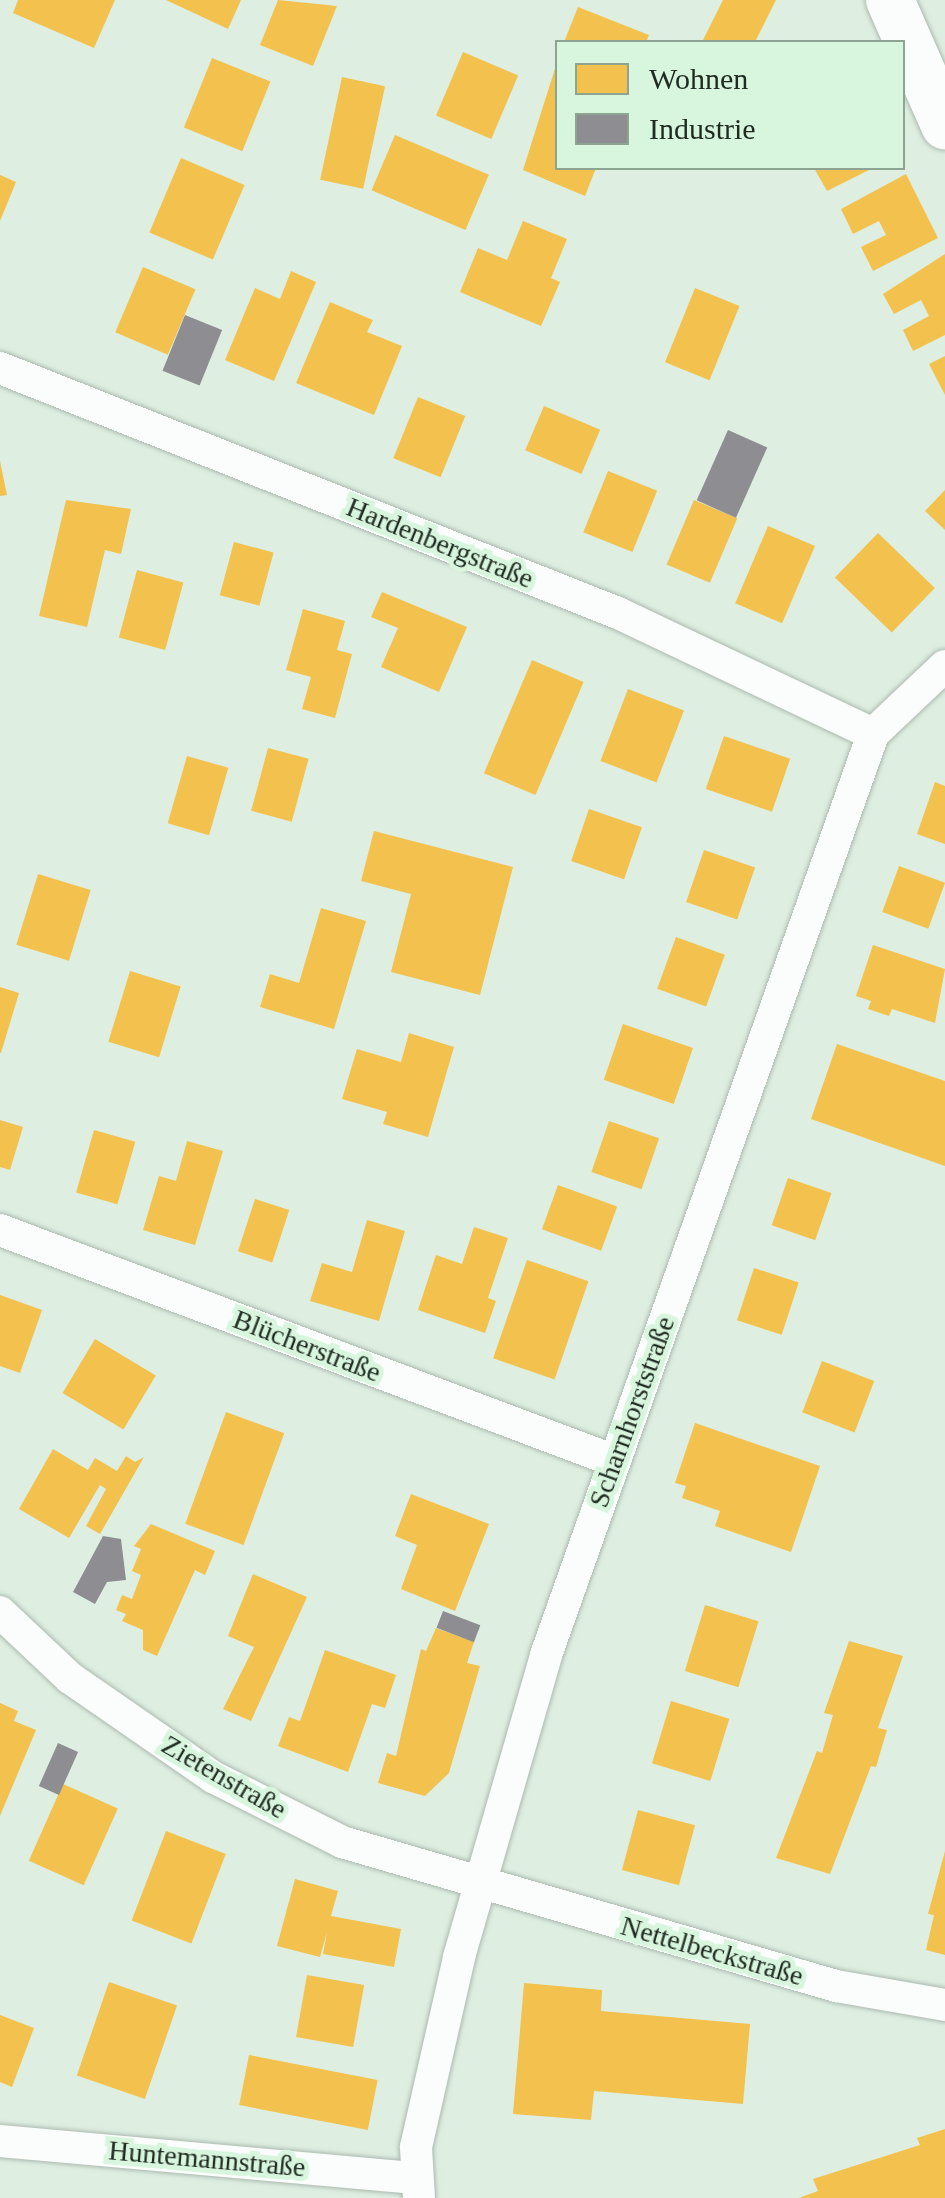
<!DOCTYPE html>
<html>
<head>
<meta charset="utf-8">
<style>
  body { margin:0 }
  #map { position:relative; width:945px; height:2198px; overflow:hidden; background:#deefe2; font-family:Georgia,serif }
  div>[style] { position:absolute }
  .homes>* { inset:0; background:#f2c14e; transform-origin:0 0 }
  .industry>* { inset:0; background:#8d8d92; transform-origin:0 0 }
  .roads { filter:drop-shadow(0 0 2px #acb9af) drop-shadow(0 0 2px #acb9af) }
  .street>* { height:32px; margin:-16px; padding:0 16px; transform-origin:16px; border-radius:16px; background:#fafdfb }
  .secondary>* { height:48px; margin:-24px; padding:0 24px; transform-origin:24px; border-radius:24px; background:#fafdfb }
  span { translate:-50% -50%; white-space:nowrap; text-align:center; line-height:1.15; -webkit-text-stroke:10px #d8f5de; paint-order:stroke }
  .street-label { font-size:28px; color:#1f2a21 }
  .legend { position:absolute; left:555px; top:40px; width:350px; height:130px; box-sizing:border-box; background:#d8f5de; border:2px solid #8ea492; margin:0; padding:12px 18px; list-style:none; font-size:30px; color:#1f2a21 }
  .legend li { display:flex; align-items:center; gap:20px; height:50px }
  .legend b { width:50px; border:2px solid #8ea492 }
</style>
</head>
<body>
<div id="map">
  <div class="homes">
    <div style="clip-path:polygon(18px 0,115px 0,94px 48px,13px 13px)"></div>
    <div style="clip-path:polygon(166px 0,241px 0,228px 29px)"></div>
    <div style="clip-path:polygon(278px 0,337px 6px,313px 66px,260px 45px)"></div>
    <div style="clip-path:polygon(723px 0,776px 0,755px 42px,702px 42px)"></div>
    <div style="clip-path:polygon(578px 7px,649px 35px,646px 42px,564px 42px)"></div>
    <div style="left:463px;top:52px;width:60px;height:69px;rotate:23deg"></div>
    <div style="left:212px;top:58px;width:63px;height:75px;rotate:22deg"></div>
    <div style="clip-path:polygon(558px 59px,558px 168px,596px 168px,585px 196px,523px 170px)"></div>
    <div style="left:342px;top:77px;width:44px;height:105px;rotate:12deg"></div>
    <div style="left:395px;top:135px;width:102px;height:60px;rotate:23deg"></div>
    <div style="left:181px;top:158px;width:69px;height:81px;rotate:23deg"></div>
    <div style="clip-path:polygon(814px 168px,873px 168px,827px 191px)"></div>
    <div style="clip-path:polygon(906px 174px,938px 238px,873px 271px,861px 247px,886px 235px,879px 221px,853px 234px,841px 209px)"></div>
    <div style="clip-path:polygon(0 175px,16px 182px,0 221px)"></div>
    <div style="clip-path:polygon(523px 221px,567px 239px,551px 278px,560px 282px,541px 326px,460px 292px,478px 248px,507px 260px)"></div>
    <div style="clip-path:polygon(945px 254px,945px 335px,913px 351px,903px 330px,929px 316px,921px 300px,894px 314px,883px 294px)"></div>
    <div style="left:143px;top:267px;width:57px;height:71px;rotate:23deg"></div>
    <div style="clip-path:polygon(291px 271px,316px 282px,274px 381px,225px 360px,255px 288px,280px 299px)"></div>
    <div style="left:695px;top:288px;width:48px;height:80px;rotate:22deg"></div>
    <div style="clip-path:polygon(330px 302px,373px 320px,367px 332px,402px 346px,374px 415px,296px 383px)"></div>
    <div style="clip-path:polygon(945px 356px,945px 395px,929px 364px)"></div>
    <div style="left:418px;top:397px;width:51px;height:66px;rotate:22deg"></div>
    <div style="left:544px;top:406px;width:61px;height:48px;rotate:23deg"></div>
    <div style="clip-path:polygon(0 461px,7px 495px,0 496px)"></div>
    <div style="left:608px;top:471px;width:53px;height:66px;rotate:22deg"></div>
    <div style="clip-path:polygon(945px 490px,945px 530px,925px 511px)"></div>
    <div style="clip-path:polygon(66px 500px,131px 509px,121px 554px,105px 550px,87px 627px,39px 616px)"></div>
    <div style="left:694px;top:500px;width:47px;height:70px;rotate:23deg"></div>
    <div style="left:768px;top:526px;width:51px;height:84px;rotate:23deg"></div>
    <div style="left:878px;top:533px;width:79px;height:62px;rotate:44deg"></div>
    <div style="left:234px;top:542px;width:41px;height:55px;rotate:15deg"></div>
    <div style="left:137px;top:570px;width:48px;height:70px;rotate:15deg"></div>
    <div style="clip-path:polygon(382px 592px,467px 627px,439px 692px,381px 667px,398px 628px,371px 617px)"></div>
    <div style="clip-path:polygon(303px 609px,345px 621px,337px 650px,352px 654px,335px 718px,302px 709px,311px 677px,286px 670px)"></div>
    <div style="left:532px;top:660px;width:56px;height:123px;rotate:23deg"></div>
    <div style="left:628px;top:689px;width:60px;height:77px;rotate:21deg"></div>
    <div style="left:724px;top:736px;width:70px;height:56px;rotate:19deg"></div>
    <div style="left:268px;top:748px;width:42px;height:65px;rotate:15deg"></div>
    <div style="left:187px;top:756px;width:43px;height:70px;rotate:16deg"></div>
    <div style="clip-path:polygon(935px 782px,945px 786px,945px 844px,917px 834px)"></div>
    <div style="left:589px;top:809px;width:56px;height:55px;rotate:19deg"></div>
    <div style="clip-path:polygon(374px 831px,513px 867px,480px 995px,391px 972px,411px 894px,361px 881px)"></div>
    <div style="left:704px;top:850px;width:54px;height:55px;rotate:19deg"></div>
    <div style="left:899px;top:866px;width:49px;height:49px;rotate:20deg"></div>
    <div style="left:38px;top:874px;width:55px;height:74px;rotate:17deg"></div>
    <div style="clip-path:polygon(321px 908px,366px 921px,334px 1029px,260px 1007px,270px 974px,299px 983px)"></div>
    <div style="left:676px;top:937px;width:52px;height:55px;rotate:20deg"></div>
    <div style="clip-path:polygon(873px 945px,945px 969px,935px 1023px,892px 1009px,889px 1016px,868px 1009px,871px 1001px,856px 996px)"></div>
    <div style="left:130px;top:971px;width:53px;height:74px;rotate:17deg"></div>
    <div style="clip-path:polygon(0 987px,19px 993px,1px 1053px,0 1053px)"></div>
    <div style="left:623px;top:1024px;width:74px;height:59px;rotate:19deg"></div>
    <div style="clip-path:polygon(409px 1033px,454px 1047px,428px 1137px,383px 1124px,387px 1112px,342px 1099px,357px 1049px,401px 1062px)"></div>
    <div style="clip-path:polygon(837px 1044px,945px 1081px,945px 1166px,811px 1119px)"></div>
    <div style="clip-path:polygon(0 1120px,23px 1127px,10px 1170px,0 1167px)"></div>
    <div style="left:609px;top:1121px;width:53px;height:54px;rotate:19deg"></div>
    <div style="left:94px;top:1130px;width:43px;height:65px;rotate:16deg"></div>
    <div style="clip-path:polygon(187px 1141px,223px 1151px,195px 1245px,143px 1230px,159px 1176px,176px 1181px)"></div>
    <div style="left:788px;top:1178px;width:46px;height:50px;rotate:19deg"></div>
    <div style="left:558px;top:1185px;width:63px;height:47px;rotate:20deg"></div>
    <div style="left:255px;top:1199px;width:36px;height:55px;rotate:18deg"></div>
    <div style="clip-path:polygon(367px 1220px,405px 1231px,379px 1321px,310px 1301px,322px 1263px,352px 1272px)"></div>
    <div style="clip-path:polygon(474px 1227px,508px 1238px,488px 1298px,496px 1301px,485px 1333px,418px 1310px,436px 1255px,462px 1264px)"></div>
    <div style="left:527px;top:1260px;width:65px;height:104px;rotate:19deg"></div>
    <div style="left:754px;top:1268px;width:47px;height:55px;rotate:18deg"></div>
    <div style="clip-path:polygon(0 1295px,42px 1310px,20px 1373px,0 1366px)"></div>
    <div style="left:95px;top:1339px;width:71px;height:63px;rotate:31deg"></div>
    <div style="left:822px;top:1361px;width:56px;height:55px;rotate:21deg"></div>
    <div style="left:226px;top:1412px;width:62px;height:119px;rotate:20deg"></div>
    <div style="clip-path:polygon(695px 1423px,820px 1466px,791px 1552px,715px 1526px,720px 1511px,682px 1498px,686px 1486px,675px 1483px)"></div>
    <div style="clip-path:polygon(53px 1449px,88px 1470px,95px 1458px,117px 1471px,126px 1456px,135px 1462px,144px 1457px,100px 1534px,86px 1526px,106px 1489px,100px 1485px,69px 1538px,19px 1509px)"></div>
    <div style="clip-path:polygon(411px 1494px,489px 1524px,455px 1611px,401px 1589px,417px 1545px,395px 1536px)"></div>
    <div style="clip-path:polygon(151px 1524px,215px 1551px,205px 1575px,195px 1570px,157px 1656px,143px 1650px,143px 1630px,122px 1621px,126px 1614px,116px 1610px,122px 1595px,132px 1599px,141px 1575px,132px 1571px,141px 1549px,134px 1546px)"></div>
    <div style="clip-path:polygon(253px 1574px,307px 1597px,251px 1721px,223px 1709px,254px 1647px,228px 1636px)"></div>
    <div style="left:705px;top:1605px;width:56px;height:69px;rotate:17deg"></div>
    <div style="clip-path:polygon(436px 1628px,474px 1642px,467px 1663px,480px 1666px,449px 1773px,425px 1796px,378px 1783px,387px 1753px,396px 1756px,421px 1649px,426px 1651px)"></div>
    <div style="clip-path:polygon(849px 1641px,903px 1656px,878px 1728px,887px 1730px,876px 1767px,871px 1766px,830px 1874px,776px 1858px,817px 1751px,822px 1753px,833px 1715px,824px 1713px)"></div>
    <div style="clip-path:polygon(325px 1650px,396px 1675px,385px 1708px,372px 1704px,348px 1772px,278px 1746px,289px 1717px,300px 1721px)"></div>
    <div style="left:671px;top:1701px;width:61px;height:65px;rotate:17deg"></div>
    <div style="clip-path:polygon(0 1703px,18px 1711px,14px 1721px,36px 1730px,0 1816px)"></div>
    <div style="left:63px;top:1784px;width:60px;height:84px;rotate:24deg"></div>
    <div style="left:638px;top:1810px;width:59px;height:62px;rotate:15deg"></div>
    <div style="left:166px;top:1831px;width:64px;height:96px;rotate:21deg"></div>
    <div style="clip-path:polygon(945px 1851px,945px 1955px,926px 1950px,934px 1915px,928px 1914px)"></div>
    <div style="clip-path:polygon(295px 1879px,338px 1891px,331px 1916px,401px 1929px,394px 1967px,323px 1954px,327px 1932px,320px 1957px,277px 1946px)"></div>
    <div style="left:307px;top:1975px;width:58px;height:63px;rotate:10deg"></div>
    <div style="left:109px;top:1982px;width:72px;height:99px;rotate:19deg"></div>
    <div style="clip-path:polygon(524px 1983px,602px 1990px,601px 2011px,750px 2024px,743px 2104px,594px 2091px,591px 2120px,513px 2114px)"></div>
    <div style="clip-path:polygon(0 2015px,34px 2028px,12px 2087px,0 2082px)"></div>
    <div style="left:249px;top:2055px;width:131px;height:51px;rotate:11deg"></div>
    <div style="clip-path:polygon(945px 2129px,945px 2198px,799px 2198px,818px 2191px,813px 2179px,920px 2145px,917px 2138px)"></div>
  </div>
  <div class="industry">
    <div style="left:185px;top:315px;width:40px;height:60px;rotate:22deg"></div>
    <div style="left:728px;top:430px;width:43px;height:77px;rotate:24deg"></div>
    <div style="clip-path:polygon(103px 1536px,121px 1539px,126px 1580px,107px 1582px,95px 1604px,73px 1592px)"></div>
    <div style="left:443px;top:1611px;width:40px;height:18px;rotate:21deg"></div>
    <div style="left:58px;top:1743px;width:22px;height:47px;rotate:24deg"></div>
  </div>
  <div class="roads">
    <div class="street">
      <div style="left:0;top:368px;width:665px;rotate:21.63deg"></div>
      <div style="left:618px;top:613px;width:282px;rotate:25.4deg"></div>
      <div style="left:0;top:1230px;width:657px;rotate:20.59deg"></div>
      <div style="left:0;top:1612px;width:96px;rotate:43.3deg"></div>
      <div style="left:70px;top:1678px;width:174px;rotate:34.7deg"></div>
      <div style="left:213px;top:1777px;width:144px;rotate:26.7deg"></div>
      <div style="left:342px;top:1842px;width:515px;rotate:16.25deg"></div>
      <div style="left:836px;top:1986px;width:111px;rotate:9.9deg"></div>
      <div style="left:0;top:2141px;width:417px;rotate:5.1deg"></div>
      <div style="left:419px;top:2198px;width:51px;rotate:-93.4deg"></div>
      <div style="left:416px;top:2147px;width:195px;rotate:-77.2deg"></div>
      <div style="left:459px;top:1957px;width:314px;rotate:-73.9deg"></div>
      <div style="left:546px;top:1655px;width:977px;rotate:-70.45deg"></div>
      <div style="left:873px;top:734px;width:99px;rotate:-43.4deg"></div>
    </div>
    <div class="secondary">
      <div style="left:890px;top:0;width:137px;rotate:66.3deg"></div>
    </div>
  </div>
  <div class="street-label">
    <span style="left:440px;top:543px;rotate:22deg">Hardenbergstraße</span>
    <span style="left:307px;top:1346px;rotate:21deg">Blücherstraße</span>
    <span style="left:632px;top:1412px;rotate:-70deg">Scharnhorststraße</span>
    <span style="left:224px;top:1777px;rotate:30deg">Zietenstraße</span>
    <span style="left:712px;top:1951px;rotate:16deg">Nettelbeckstraße</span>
    <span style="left:207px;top:2159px;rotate:5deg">Huntemannstraße</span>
  </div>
  <ul class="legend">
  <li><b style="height:28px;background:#f2c14e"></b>Wohnen</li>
  <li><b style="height:28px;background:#8d8d92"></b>Industrie</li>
  </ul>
</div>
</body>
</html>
